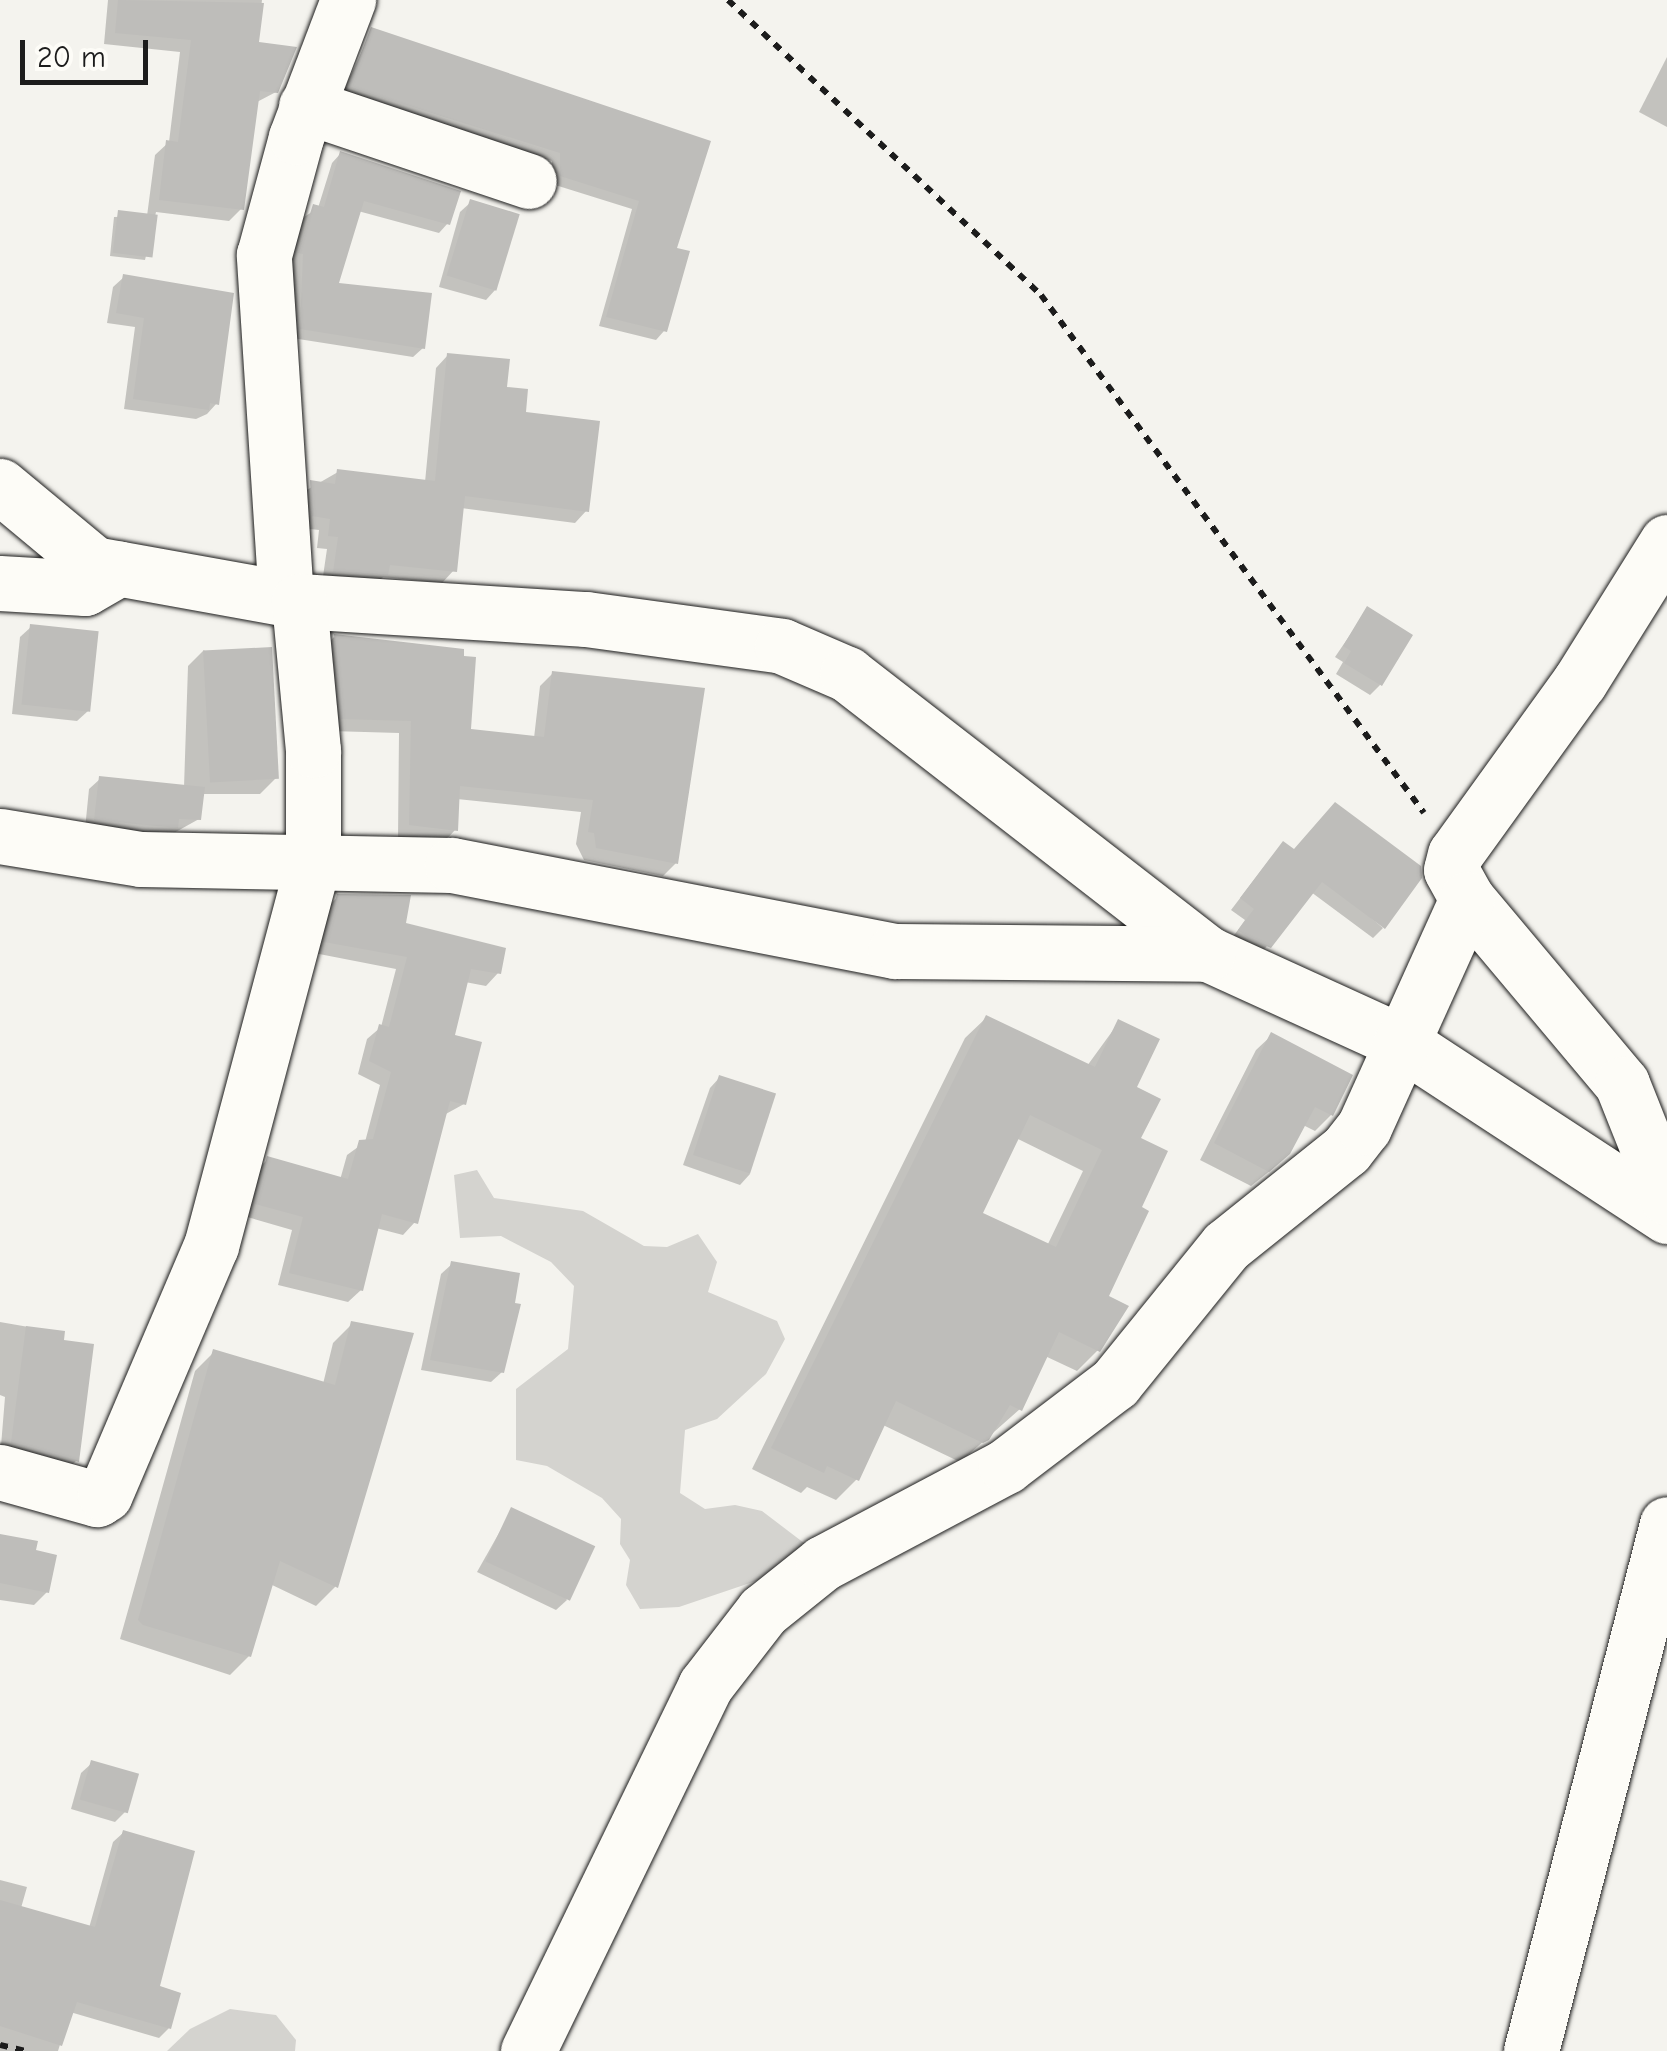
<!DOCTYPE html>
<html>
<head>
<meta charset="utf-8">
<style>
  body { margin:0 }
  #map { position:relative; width:1667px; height:2051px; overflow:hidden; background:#f4f3ee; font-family:"Comic Neue",sans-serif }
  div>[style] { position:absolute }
  .green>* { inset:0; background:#d4d3cf }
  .shadow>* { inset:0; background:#0003 }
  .building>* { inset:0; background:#bebdba; transform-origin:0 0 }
  .path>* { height:6px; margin-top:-3px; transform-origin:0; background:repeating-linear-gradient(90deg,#1c1c1c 0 8px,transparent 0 16px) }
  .roads { filter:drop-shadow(0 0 2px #1c1c1c) drop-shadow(0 0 2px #1c1c1c) }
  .minor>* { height:55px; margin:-27.5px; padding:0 27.5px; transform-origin:27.5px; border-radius:27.5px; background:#fdfcf7 }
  span { translate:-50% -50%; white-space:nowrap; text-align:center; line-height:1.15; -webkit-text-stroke:10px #fdfcf7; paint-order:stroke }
  .scale { position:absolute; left:20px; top:40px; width:128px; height:45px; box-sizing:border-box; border:5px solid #1c1c1c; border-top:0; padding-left:12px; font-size:30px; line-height:35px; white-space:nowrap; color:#1c1c1c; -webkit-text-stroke:8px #fdfcf7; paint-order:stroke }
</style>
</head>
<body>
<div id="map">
  <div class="green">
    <div style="clip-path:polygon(477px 1170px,494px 1198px,583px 1211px,644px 1246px,667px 1247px,698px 1234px,717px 1262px,708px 1292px,777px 1321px,785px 1339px,766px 1374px,717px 1419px,685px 1430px,680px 1493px,705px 1509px,735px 1505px,762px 1511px,804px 1543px,774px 1575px,679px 1607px,640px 1609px,626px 1585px,630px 1560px,620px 1544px,621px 1519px,602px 1498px,547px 1466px,516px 1460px,516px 1389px,568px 1349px,574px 1286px,551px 1262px,501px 1236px,460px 1238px,454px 1175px)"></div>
    <div style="clip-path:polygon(230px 2009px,276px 2015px,296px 2040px,295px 2051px,167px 2051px,190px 2029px)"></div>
  </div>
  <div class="shadow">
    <div style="clip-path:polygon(108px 0,262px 0,257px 44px,276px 92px,255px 103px,241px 209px,229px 221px,156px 212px,145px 260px,110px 256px,114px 217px,147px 216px,155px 155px,169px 142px,180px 52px,104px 44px)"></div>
    <div style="clip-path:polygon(372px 30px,708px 143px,674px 249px,664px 331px,656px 340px,599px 326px,632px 209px,552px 184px,552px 161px,341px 96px)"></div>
    <div style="clip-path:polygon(1667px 57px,1667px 127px,1639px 112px)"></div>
    <div style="clip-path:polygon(341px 153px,448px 223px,439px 233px,358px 211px,335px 285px,423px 348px,413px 357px,292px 338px,290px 262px,304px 217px,318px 208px,332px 163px)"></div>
    <div style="clip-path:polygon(471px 202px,496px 289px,486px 300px,439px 287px,460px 212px)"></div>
    <div style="clip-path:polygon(124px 277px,217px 403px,207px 414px,196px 419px,124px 409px,135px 327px,107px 323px,113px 287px)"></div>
    <div style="clip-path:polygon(448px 355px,504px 390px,587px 510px,575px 523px,461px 508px,454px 570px,442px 583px,383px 577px,373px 587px,322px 583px,327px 549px,317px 548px,319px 530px,301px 528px,298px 495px,338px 472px,425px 482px,436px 368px)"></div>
    <div style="clip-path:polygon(1367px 610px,1380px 685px,1370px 695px,1336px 674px,1343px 662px,1335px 657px)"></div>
    <div style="clip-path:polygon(31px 627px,88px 711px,77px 721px,12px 714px,20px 637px)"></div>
    <div style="clip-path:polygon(334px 637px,469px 731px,534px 738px,540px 686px,553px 673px,676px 863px,663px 876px,584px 860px,576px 844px,581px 812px,457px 799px,455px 830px,443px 843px,398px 837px,399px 733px,330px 731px,322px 650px)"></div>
    <div style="clip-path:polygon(204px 650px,276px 778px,260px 794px,201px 794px,199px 819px,165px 838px,85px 829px,89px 789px,100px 779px,184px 787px,188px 666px)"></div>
    <div style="clip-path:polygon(1293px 852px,1383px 928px,1373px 938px,1311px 892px,1258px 957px,1230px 941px,1245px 920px,1231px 910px,1273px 855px)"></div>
    <div style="clip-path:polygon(338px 897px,498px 973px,486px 986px,465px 982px,452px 1037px,464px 1104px,444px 1115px,415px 1222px,403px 1235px,376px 1228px,361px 1290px,348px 1302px,278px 1285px,292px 1230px,244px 1216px,256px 1171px,268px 1159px,340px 1180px,347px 1155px,365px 1142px,380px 1085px,358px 1074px,367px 1039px,381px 1027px,396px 969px,314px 953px,325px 909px)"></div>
    <div style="clip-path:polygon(evenodd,986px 1018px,1087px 1066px,1119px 1022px,1134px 1088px,1138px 1208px,1105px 1297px,1098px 1350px,1077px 1371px,1045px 1356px,1020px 1409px,960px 1462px,883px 1425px,857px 1479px,836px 1500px,807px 1487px,801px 1493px,752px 1469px,965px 1038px,986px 1018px,1016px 1138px,1083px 1171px,1047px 1246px,980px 1214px,1016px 1138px)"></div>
    <div style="clip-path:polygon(1272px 1035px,1350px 1076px,1331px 1115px,1315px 1131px,1303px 1125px,1271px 1170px,1251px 1186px,1200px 1160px,1256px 1050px)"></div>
    <div style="clip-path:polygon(720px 1077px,750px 1174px,740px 1185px,683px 1165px,710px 1088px)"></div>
    <div style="clip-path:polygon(452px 1264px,512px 1305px,502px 1372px,491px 1382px,421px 1370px,441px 1274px)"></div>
    <div style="clip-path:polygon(0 1322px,63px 1333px,77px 1460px,62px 1475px,0 1458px,5px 1397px,0 1395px)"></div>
    <div style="clip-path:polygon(352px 1324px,410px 1335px,335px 1587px,316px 1606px,270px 1584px,249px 1656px,230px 1675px,120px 1639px,195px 1371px,214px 1352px,323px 1384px,333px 1343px)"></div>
    <div style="clip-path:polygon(512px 1510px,567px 1600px,556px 1610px,477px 1572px)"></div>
    <div style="clip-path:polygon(0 1536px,33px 1552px,47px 1592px,34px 1605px,0 1600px)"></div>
    <div style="clip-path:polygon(92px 1763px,125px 1812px,115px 1822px,71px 1809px,81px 1773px)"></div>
    <div style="clip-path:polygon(124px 1832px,169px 2028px,159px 2038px,70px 2012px,58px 2051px,0 2051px,0 1880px,27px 1887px,21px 1908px,89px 1928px,113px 1842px)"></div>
  </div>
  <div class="building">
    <div style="clip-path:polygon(118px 0,264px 3px,259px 42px,297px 47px,278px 93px,260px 91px,244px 210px,159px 200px,166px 140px,178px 142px,191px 40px,115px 33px)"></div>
    <div style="clip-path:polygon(371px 27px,711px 141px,677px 248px,690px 251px,667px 332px,606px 317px,639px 201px,560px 176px,560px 153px,348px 87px)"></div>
    <div style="clip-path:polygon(340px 151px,461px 191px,450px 225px,364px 201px,339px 283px,432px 293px,425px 349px,300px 329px,303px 254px,298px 253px,313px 204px,324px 207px)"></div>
    <div style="left:470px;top:199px;width:52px;height:80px;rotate:17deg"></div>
    <div style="left:118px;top:210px;width:40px;height:43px;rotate:7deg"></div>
    <div style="clip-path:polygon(123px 274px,234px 293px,219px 405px,210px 403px,209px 410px,133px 399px,144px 318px,116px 313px)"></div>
    <div style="clip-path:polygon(447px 353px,510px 359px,507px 387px,528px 389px,526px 412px,600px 421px,589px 512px,465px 496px,457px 572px,390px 565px,388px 575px,333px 572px,338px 537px,328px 536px,330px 519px,312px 516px,310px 480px,335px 484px,337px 469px,435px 481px)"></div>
    <div style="clip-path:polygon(1367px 606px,1413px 635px,1382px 686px,1344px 663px,1351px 651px,1343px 646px)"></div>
    <div style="left:30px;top:624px;width:69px;height:81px;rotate:6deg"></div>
    <div style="clip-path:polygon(334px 634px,464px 649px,464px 656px,476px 657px,471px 729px,544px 737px,552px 671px,705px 688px,678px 864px,596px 848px,594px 833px,588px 832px,593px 800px,460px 786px,458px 831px,409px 825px,411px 721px,341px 719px)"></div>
    <div style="left:272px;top:647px;width:132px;height:69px;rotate:87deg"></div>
    <div style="clip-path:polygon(99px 776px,205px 787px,201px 820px,179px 819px,178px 828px,94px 820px)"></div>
    <div style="clip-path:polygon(1335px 802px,1421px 866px,1422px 878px,1385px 929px,1322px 882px,1271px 948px,1249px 939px,1238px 930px,1254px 909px,1240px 898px,1283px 841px,1294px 849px)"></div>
    <div style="clip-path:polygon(337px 894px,411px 895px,406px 923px,506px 948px,501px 974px,471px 969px,455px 1035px,482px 1042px,466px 1105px,450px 1101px,418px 1224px,382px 1214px,363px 1291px,289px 1273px,303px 1217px,255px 1204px,267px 1156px,348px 1179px,359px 1140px,373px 1139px,391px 1072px,369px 1061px,379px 1024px,389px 1027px,407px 957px,324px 942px)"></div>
    <div style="clip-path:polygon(evenodd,986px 1015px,1095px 1067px,1118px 1019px,1160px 1039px,1137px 1087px,1161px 1099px,1141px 1138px,1168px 1151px,1142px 1207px,1149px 1211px,1109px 1296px,1129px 1306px,1100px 1352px,1059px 1332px,1022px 1411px,1010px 1405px,989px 1440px,983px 1443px,896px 1401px,859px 1481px,827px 1466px,824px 1473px,771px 1448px,986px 1015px,1030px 1115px,1102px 1150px,1056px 1247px,983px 1213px,1030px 1115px)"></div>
    <div style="clip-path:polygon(1271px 1032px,1353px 1075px,1333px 1116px,1315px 1107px,1290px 1154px,1269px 1172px,1214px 1143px)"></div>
    <div style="left:719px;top:1075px;width:60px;height:84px;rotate:18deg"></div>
    <div style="clip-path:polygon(451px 1261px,520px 1273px,515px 1303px,521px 1304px,504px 1373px,430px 1360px)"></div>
    <div style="clip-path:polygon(351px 1321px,414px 1333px,338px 1588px,280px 1561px,251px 1657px,143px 1625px,138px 1620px,213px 1349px,335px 1385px)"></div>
    <div style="clip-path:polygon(26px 1326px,65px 1331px,64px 1340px,94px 1344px,79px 1462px,11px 1443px)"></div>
    <div style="left:511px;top:1507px;width:93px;height:60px;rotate:25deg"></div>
    <div style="clip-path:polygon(0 1534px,38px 1541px,36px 1550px,57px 1555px,49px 1593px,0 1583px)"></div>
    <div style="left:91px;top:1760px;width:50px;height:41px;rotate:16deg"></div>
    <div style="clip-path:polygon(123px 1830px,195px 1851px,160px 1986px,181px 1993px,171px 2029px,77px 2002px,62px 2046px,0 2026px,0 1900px,95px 1927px)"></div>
  </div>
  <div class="path">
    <div style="left:728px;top:0;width:430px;rotate:43.3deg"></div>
    <div style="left:1041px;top:295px;width:644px;rotate:53.52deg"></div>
    <div style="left:0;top:2045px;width:26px;rotate:13deg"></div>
  </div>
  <div class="roads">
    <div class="minor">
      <div style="left:306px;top:106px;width:235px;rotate:18.6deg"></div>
      <div style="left:0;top:486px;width:122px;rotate:39.7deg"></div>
      <div style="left:94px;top:564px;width:208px;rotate:10.2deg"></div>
      <div style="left:299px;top:601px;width:288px;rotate:3.6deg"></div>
      <div style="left:586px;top:619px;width:198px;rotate:7.8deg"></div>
      <div style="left:782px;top:646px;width:71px;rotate:23.3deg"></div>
      <div style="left:847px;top:674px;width:457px;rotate:37.8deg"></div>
      <div style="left:1208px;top:954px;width:212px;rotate:24.5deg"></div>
      <div style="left:1401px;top:1042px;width:318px;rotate:33.2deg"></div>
      <div style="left:1667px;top:542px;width:164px;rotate:122deg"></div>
      <div style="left:1580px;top:681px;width:213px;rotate:125.8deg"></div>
      <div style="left:1455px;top:854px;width:16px;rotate:104deg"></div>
      <div style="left:1451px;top:870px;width:33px;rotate:61deg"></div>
      <div style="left:1467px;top:899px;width:241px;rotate:50deg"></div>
      <div style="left:1622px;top:1084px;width:122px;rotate:68.3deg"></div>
      <div style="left:0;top:583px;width:85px;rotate:3.4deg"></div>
      <div style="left:85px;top:588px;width:39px;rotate:-30deg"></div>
      <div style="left:286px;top:599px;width:345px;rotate:-93.7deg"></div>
      <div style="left:264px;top:255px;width:122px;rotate:-74.8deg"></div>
      <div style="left:296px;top:137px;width:147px;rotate:-69.2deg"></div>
      <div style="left:0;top:836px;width:143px;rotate:9.3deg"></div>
      <div style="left:141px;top:859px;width:311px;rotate:1.1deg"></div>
      <div style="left:452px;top:865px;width:451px;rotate:11deg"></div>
      <div style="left:895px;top:951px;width:313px;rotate:0.5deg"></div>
      <div style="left:0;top:1472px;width:101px;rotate:15.6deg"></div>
      <div style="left:97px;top:1499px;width:9px;rotate:-32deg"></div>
      <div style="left:105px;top:1494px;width:270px;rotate:-66.9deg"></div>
      <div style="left:211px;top:1246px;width:396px;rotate:-75.1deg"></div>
      <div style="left:313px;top:863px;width:113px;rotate:-90deg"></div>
      <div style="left:313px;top:750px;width:150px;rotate:-95.4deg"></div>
      <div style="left:528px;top:2051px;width:406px;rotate:-64.1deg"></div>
      <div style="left:705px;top:1686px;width:95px;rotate:-52.3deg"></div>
      <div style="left:763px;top:1611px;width:77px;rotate:-38.7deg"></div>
      <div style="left:823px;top:1563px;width:207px;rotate:-27.9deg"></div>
      <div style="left:1006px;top:1466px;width:137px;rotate:-37.3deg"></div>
      <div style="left:1115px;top:1383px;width:176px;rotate:-51deg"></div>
      <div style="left:1226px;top:1246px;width:154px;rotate:-38.7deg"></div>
      <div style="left:1346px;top:1150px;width:29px;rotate:-52deg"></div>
      <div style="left:1364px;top:1127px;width:250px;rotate:-65.7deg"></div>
      <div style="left:1531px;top:2051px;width:544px;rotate:-75.53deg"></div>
    </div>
  </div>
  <div class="scale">20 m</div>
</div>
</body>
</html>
